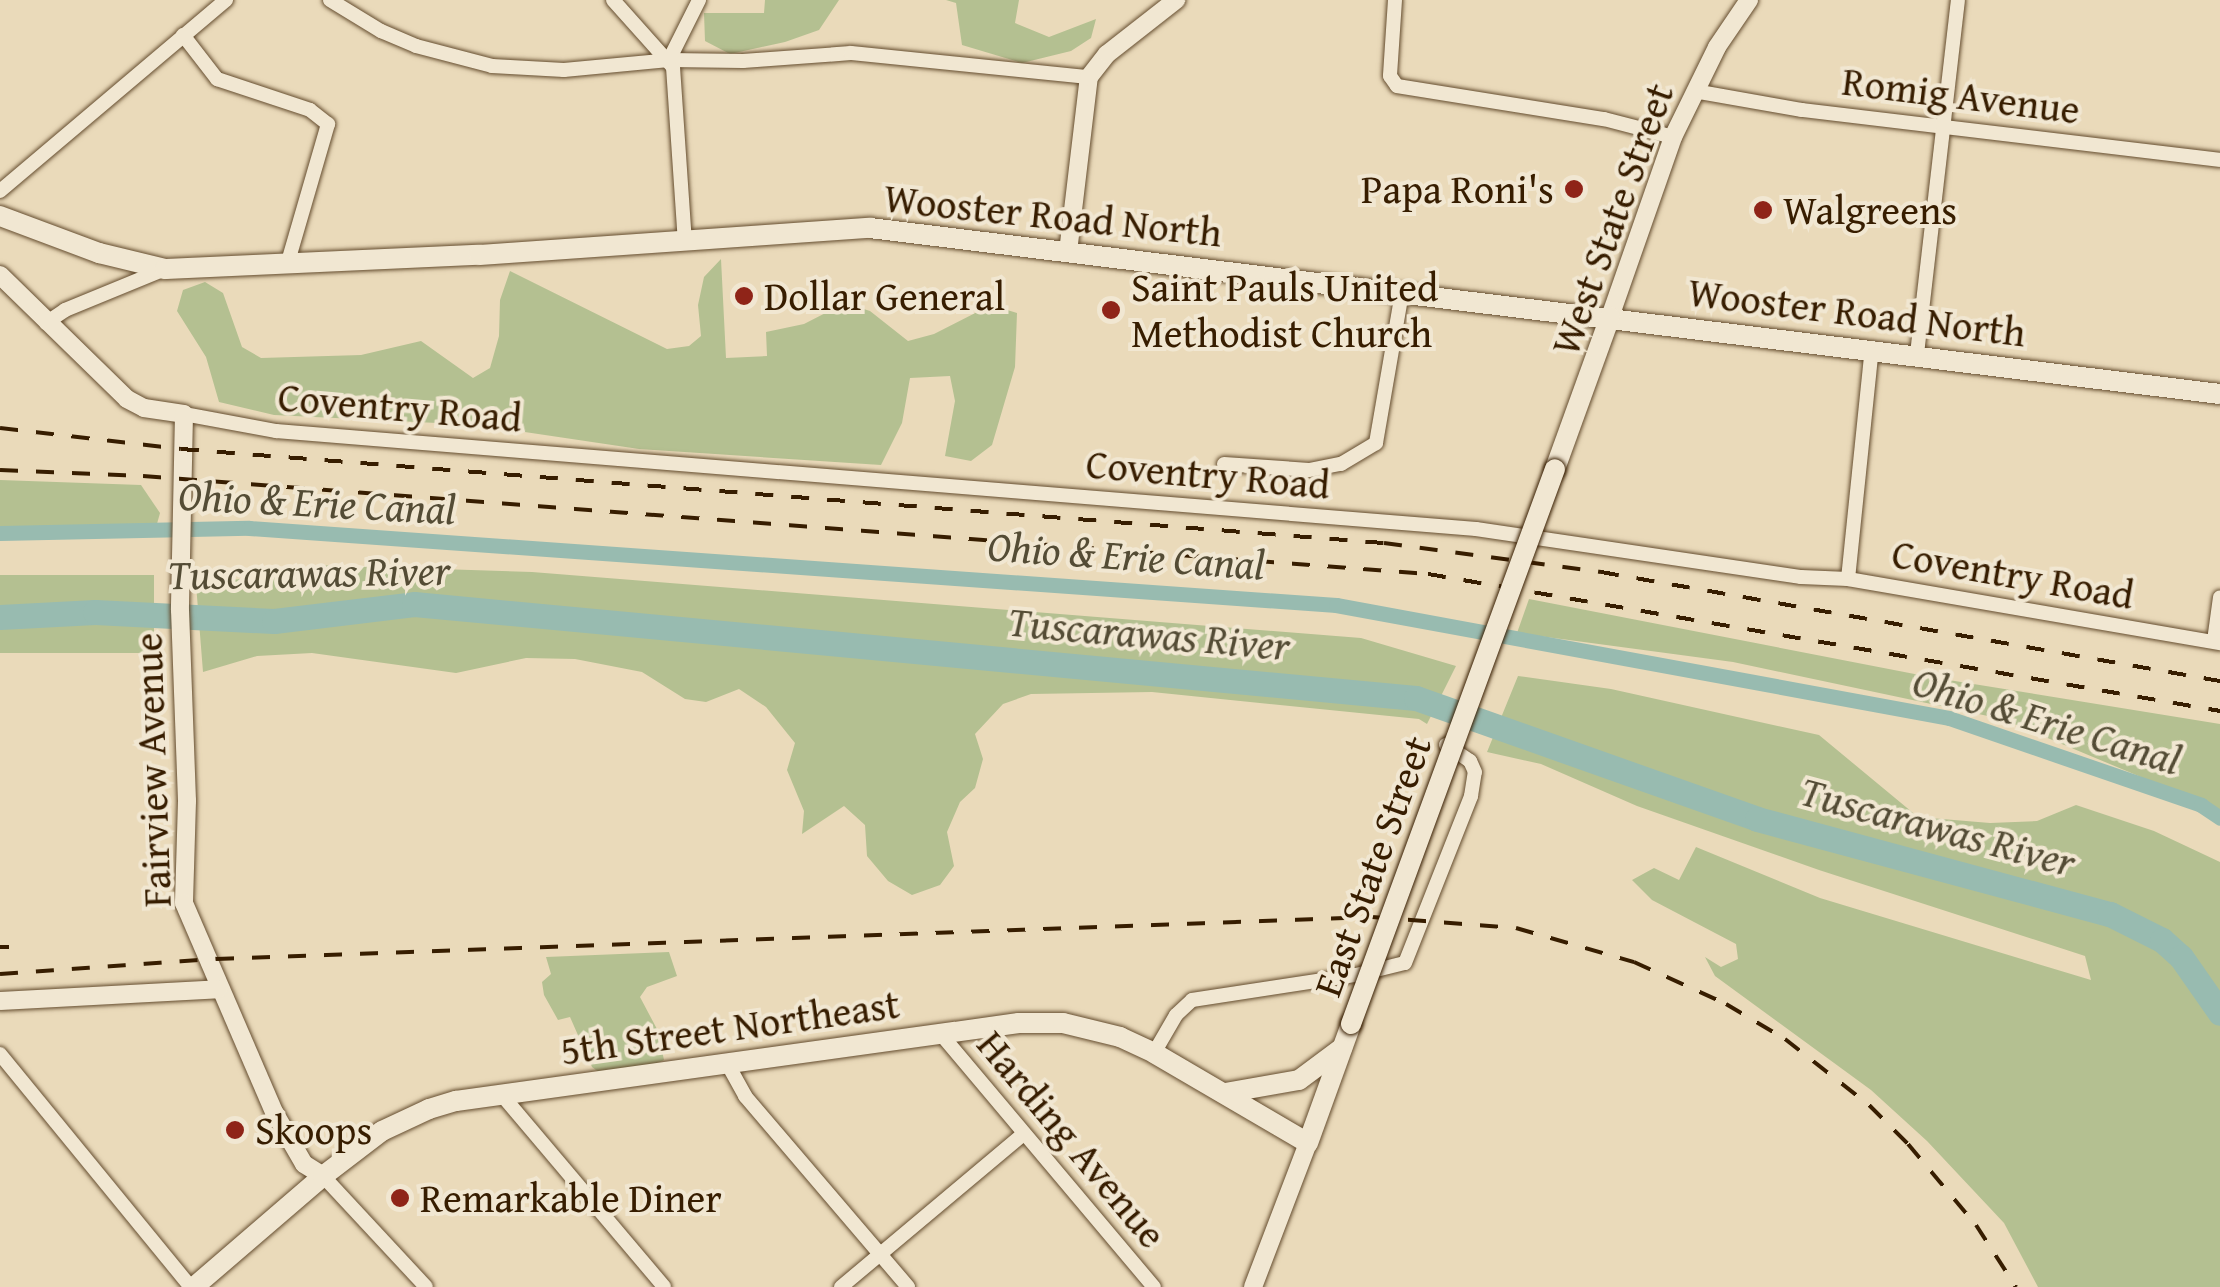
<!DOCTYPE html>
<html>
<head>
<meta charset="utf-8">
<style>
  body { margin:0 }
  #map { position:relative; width:2220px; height:1287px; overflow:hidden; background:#eadaba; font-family:"Gentium Book Plus",serif }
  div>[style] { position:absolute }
  .green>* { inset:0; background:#b4c091; transform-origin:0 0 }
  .canal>* { height:15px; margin:-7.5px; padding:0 7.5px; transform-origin:7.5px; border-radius:7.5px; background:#98bbb0 }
  .river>* { height:25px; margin:-12.5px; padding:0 12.5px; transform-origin:12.5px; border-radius:12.5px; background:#98bbb0 }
  .roads { filter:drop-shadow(0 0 2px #644c2e) drop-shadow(0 0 2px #644c2e) }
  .minor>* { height:14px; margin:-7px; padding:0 7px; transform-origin:7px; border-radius:7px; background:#f1e7d2 }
  .tertiary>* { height:18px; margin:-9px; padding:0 9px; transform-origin:9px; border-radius:9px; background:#f1e7d2 }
  .secondary>* { height:20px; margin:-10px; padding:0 10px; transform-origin:10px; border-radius:10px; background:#f1e7d2 }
  .rail>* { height:4px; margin-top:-2px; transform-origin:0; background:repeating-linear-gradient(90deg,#371d00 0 18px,transparent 0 36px) }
  .bridges { filter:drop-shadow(0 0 2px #371d00) drop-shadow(0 0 2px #371d00) }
  .secondary-bridge>* { height:20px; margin:-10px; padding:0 10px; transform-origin:10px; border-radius:10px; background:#f1e7d2 }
  .dots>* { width:28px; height:28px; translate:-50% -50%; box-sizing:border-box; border:5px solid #f1e7d2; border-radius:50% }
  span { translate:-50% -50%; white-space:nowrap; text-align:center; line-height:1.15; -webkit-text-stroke:8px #f1e7d2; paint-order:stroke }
  .street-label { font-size:40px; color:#371d00 }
  .poi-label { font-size:40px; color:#371d00 }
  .right { translate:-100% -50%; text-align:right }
  .left { translate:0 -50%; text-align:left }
  .water-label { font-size:42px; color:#544c35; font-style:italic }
</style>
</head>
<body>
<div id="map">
  <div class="green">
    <div style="clip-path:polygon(765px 0,839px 0,819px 30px,785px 42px,730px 54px,705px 41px,704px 13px,764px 13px)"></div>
    <div style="clip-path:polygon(946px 0,1019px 0,1015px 23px,1049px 37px,1096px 19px,1091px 38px,1071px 51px,1022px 63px,962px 45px,956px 3px)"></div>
    <div style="clip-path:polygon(721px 259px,726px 358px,767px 356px,766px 332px,804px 324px,845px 303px,870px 311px,908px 341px,934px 334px,991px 305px,1017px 313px,1015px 367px,992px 445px,971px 461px,945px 456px,955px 401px,950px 376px,910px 378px,902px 423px,881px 465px,639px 449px,478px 425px,274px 415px,219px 402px,206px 357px,177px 311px,183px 290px,205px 282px,223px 293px,242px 347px,261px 358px,361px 355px,421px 341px,473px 378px,490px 368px,499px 336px,500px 300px,510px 271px,667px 349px,689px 346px,701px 336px,698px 305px,704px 277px)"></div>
    <div style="clip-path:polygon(0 480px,141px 485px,160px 513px,155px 531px,0 533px)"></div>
    <div style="clip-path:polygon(314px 565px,532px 572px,1361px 638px,1456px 666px,1427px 724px,1419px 719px,1152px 692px,1031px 694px,1003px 704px,975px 734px,983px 759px,975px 788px,960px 802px,947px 832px,954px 866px,940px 885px,912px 895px,888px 881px,867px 856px,865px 825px,844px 806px,802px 834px,804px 811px,787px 770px,795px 743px,766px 707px,739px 689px,706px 702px,685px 699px,642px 672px,575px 659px,526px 658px,456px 673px,312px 653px,257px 656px,203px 672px,196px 584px,275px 575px)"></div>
    <div style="left:154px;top:575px;width:78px;height:154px;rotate:90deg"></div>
    <div style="clip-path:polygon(1529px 599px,1930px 677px,2220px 724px,2220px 810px,2002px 719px,1733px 662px,1517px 633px)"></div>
    <div style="clip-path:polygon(1518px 676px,1611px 689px,1819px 735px,1918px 817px,1990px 823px,2037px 821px,2076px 805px,2154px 831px,2220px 862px,2220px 1287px,2038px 1287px,2004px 1223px,1927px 1141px,1871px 1090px,1715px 976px,1705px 957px,1721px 967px,1738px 959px,1736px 944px,1652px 900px,1632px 880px,1654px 868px,1679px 880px,1696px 847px,1820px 898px,2091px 980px,2085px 956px,1819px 870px,1637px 806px,1541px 764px,1487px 752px)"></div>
    <div style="clip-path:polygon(669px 952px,677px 976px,647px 987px,640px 997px,658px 1031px,664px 1060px,652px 1066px,600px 1073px,592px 1067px,570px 1017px,558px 1020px,544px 995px,542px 982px,551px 974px,546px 957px)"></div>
  </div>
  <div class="canal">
    <div style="left:0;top:533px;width:249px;rotate:-1.2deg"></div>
    <div style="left:249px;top:528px;width:1090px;rotate:4.05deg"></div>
    <div style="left:1336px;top:605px;width:623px;rotate:10.44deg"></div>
    <div style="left:1949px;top:718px;width:267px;rotate:19deg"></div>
    <div style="left:2201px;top:805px;width:23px;rotate:34deg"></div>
  </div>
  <div class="river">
    <div style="left:0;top:617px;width:95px;rotate:-3deg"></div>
    <div style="left:95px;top:612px;width:179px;rotate:2.9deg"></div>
    <div style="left:274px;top:621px;width:141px;rotate:-6.9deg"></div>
    <div style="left:414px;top:604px;width:1006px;rotate:5.36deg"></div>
    <div style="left:1416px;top:698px;width:362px;rotate:19.5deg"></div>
    <div style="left:1757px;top:819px;width:366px;rotate:15.1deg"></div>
    <div style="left:2110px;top:914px;width:58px;rotate:26.6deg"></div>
    <div style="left:2162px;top:940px;width:25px;rotate:42deg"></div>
    <div style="left:2181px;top:957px;width:68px;rotate:55.1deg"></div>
  </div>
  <div class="roads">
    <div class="minor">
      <div style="left:330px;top:0;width:60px;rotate:31.3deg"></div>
      <div style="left:381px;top:31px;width:38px;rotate:23deg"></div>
      <div style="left:416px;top:46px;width:79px;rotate:14.7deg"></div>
      <div style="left:492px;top:66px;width:72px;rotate:3.2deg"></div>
      <div style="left:564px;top:70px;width:105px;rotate:-5.4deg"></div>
      <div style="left:669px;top:60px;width:74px;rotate:0.8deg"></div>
      <div style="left:743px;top:61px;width:108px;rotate:-4.2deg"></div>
      <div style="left:851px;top:53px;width:239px;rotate:5.8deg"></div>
      <div style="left:613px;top:0;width:90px;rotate:48.2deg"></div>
      <div style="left:673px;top:67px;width:175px;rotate:86.1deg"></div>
      <div style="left:1395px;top:0;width:76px;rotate:93.8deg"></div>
      <div style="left:1390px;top:76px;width:12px;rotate:55deg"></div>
      <div style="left:1397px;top:86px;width:210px;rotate:9.1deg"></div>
      <div style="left:1604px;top:119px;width:71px;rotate:14.6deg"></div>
      <div style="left:183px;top:35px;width:56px;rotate:52.3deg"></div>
      <div style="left:217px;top:79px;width:98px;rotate:18.4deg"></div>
      <div style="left:310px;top:110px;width:23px;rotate:38deg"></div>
      <div style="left:328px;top:124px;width:147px;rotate:106.2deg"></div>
      <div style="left:669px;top:60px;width:67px;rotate:-63.4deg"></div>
      <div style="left:1694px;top:91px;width:110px;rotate:10deg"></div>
      <div style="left:1802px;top:110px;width:421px;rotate:6.8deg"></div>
      <div style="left:0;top:191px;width:296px;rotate:-40.2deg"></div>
      <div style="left:46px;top:323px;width:23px;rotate:-34deg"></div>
      <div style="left:65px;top:310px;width:108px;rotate:-22.3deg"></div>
      <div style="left:1917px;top:354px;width:356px;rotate:-83.4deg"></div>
      <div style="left:184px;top:414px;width:94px;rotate:10.5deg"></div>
      <div style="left:276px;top:431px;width:1204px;rotate:4.67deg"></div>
      <div style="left:1476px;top:529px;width:329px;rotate:8.4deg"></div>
      <div style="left:1801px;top:577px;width:47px;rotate:2.4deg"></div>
      <div style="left:1848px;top:579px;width:377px;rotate:9.8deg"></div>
      <div style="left:1224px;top:464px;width:85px;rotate:4deg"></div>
      <div style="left:1309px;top:470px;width:33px;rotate:-11deg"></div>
      <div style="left:1341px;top:464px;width:41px;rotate:-31deg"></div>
      <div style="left:1376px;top:443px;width:153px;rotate:-80.2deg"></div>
      <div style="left:1848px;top:579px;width:232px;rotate:-84.1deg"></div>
      <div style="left:2214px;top:641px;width:44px;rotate:-82.2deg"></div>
      <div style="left:940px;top:1033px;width:332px;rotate:49.9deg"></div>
      <div style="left:1154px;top:1053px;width:44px;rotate:-59.9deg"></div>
      <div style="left:1176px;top:1015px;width:22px;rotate:-43deg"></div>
      <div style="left:1192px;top:1000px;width:166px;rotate:-8.7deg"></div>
      <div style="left:1356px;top:975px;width:50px;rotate:-13.8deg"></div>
      <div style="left:1405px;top:963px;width:180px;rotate:-68.4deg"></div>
      <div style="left:1471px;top:796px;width:24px;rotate:-81deg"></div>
      <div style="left:1475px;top:772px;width:12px;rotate:-114deg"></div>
      <div style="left:1470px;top:761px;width:29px;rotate:-146deg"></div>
      <div style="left:0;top:1054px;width:301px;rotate:50.7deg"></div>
      <div style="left:727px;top:1063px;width:38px;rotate:61deg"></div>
      <div style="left:745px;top:1096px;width:251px;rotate:49.5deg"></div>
      <div style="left:502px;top:1095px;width:251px;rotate:49.8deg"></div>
      <div style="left:323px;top:1176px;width:151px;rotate:47.1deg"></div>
      <div style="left:841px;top:1287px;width:236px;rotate:-40deg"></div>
    </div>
    <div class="tertiary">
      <div style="left:1068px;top:252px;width:176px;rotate:-83.2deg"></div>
      <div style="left:1089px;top:77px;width:29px;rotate:-52deg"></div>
      <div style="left:1107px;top:54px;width:88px;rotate:-38deg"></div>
      <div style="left:0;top:275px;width:177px;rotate:44.3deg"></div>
      <div style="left:127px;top:399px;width:19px;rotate:28deg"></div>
      <div style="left:144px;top:408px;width:40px;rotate:8.5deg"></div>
      <div style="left:184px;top:414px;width:196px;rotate:91.2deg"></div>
      <div style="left:180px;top:610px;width:191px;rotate:87.9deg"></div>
      <div style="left:187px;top:801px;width:102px;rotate:91.7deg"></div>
      <div style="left:184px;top:903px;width:228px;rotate:66.7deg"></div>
      <div style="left:274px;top:1112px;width:60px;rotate:60deg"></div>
      <div style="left:304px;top:1164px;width:22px;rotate:32deg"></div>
      <div style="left:1610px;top:317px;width:191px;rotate:-70.7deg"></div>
      <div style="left:1673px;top:137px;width:100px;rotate:-63.9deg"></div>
      <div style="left:1717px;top:47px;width:57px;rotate:-55.8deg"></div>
      <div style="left:0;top:1001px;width:219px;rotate:-3.1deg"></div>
      <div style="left:1253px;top:1287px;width:154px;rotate:-69.1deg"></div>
    </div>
    <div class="secondary">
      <div style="left:0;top:216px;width:106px;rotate:20.5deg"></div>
      <div style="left:99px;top:253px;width:68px;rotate:13.6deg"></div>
      <div style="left:165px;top:269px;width:314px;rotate:-2.6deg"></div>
      <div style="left:479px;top:255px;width:392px;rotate:-4deg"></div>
      <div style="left:870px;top:228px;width:1360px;rotate:7.01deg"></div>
      <div style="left:1555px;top:469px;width:162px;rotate:-70.1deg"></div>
      <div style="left:1225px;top:1093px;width:75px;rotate:-10deg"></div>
      <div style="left:1299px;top:1080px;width:54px;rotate:-36.7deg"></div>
      <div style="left:194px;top:1287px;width:170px;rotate:-40.7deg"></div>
      <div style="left:323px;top:1176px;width:74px;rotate:-37.3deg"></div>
      <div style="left:382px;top:1131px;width:52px;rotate:-25.1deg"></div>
      <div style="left:429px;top:1109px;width:28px;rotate:-17deg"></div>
      <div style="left:456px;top:1101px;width:568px;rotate:-7.89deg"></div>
      <div style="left:1019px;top:1023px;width:44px"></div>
      <div style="left:1063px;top:1023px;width:59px;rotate:13.8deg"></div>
      <div style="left:1120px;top:1037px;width:38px;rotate:25deg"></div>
      <div style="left:1154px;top:1053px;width:178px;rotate:30.3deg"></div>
      <div style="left:1308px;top:1143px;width:127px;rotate:-70.1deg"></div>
    </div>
  </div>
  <div class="rail">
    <div style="left:0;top:428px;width:182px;rotate:6.6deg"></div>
    <div style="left:181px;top:449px;width:1207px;rotate:4.47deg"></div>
    <div style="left:1384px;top:543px;width:219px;rotate:7.6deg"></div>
    <div style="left:1601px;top:572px;width:629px;rotate:9.99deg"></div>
    <div style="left:0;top:470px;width:143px;rotate:2.4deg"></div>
    <div style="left:143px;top:476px;width:1289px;rotate:4.36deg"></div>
    <div style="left:1428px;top:574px;width:804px;rotate:9.81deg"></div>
    <div style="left:0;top:947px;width:9px"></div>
    <div style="left:0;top:974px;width:217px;rotate:-4deg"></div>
    <div style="left:216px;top:959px;width:1157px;rotate:-2.08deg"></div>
    <div style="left:1372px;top:917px;width:144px;rotate:4.4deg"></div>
    <div style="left:1516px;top:928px;width:123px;rotate:16.1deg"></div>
    <div style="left:1634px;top:962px;width:101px;rotate:24.5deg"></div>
    <div style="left:1726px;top:1004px;width:69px;rotate:30.7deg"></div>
    <div style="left:1785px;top:1039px;width:107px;rotate:38.2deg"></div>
    <div style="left:1869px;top:1105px;width:55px;rotate:45deg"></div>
    <div style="left:1908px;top:1144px;width:106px;rotate:50deg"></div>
    <div style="left:1976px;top:1225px;width:74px;rotate:57.2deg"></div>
  </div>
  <div class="bridges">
    <div class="secondary-bridge">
      <div style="left:1351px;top:1024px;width:591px;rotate:-69.82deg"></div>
    </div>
  </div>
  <div class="dots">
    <div style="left:1574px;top:189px;background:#8f2418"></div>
    <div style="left:1763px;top:210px;background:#8f2418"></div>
    <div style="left:744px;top:296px;background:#8f2418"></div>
    <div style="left:1111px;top:310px;background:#8f2418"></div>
    <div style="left:235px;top:1130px;background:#8f2418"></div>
    <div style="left:400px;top:1198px;background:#8f2418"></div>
  </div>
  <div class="street-label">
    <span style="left:1961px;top:95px;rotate:7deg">Romig Avenue</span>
    <span style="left:1053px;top:215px;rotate:6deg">Wooster Road North</span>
    <span style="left:1612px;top:219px;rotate:-70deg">West State Street</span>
    <span style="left:1857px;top:312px;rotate:7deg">Wooster Road North</span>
    <span style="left:400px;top:407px;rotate:5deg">Coventry Road</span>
    <span style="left:1208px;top:474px;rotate:5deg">Coventry Road</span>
    <span style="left:2013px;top:574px;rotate:10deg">Coventry Road</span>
    <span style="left:152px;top:770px;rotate:-92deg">Fairview Avenue</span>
    <span style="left:1372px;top:866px;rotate:-70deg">East State Street</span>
    <span style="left:730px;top:1027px;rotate:-8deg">5th Street Northeast</span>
    <span style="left:1072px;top:1139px;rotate:50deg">Harding Avenue</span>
  </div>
  <div class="poi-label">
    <span class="right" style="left:1554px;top:189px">Papa Roni's</span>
    <span class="left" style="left:1783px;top:210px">Walgreens</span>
    <span class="left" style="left:1131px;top:310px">Saint Pauls United<br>Methodist Church</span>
    <span class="left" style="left:764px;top:296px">Dollar General</span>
    <span class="left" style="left:255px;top:1130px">Skoops</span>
    <span class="left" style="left:420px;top:1198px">Remarkable Diner</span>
  </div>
  <div class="water-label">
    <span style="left:317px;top:502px;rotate:3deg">Ohio &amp; Erie Canal</span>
    <span style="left:1126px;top:555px;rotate:4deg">Ohio &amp; Erie Canal</span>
    <span style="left:309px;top:572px;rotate:-1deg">Tuscarawas River</span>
    <span style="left:1149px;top:633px;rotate:5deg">Tuscarawas River</span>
    <span style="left:2047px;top:720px;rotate:17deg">Ohio &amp; Erie Canal</span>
    <span style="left:1938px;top:826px;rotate:15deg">Tuscarawas River</span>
  </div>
</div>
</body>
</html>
